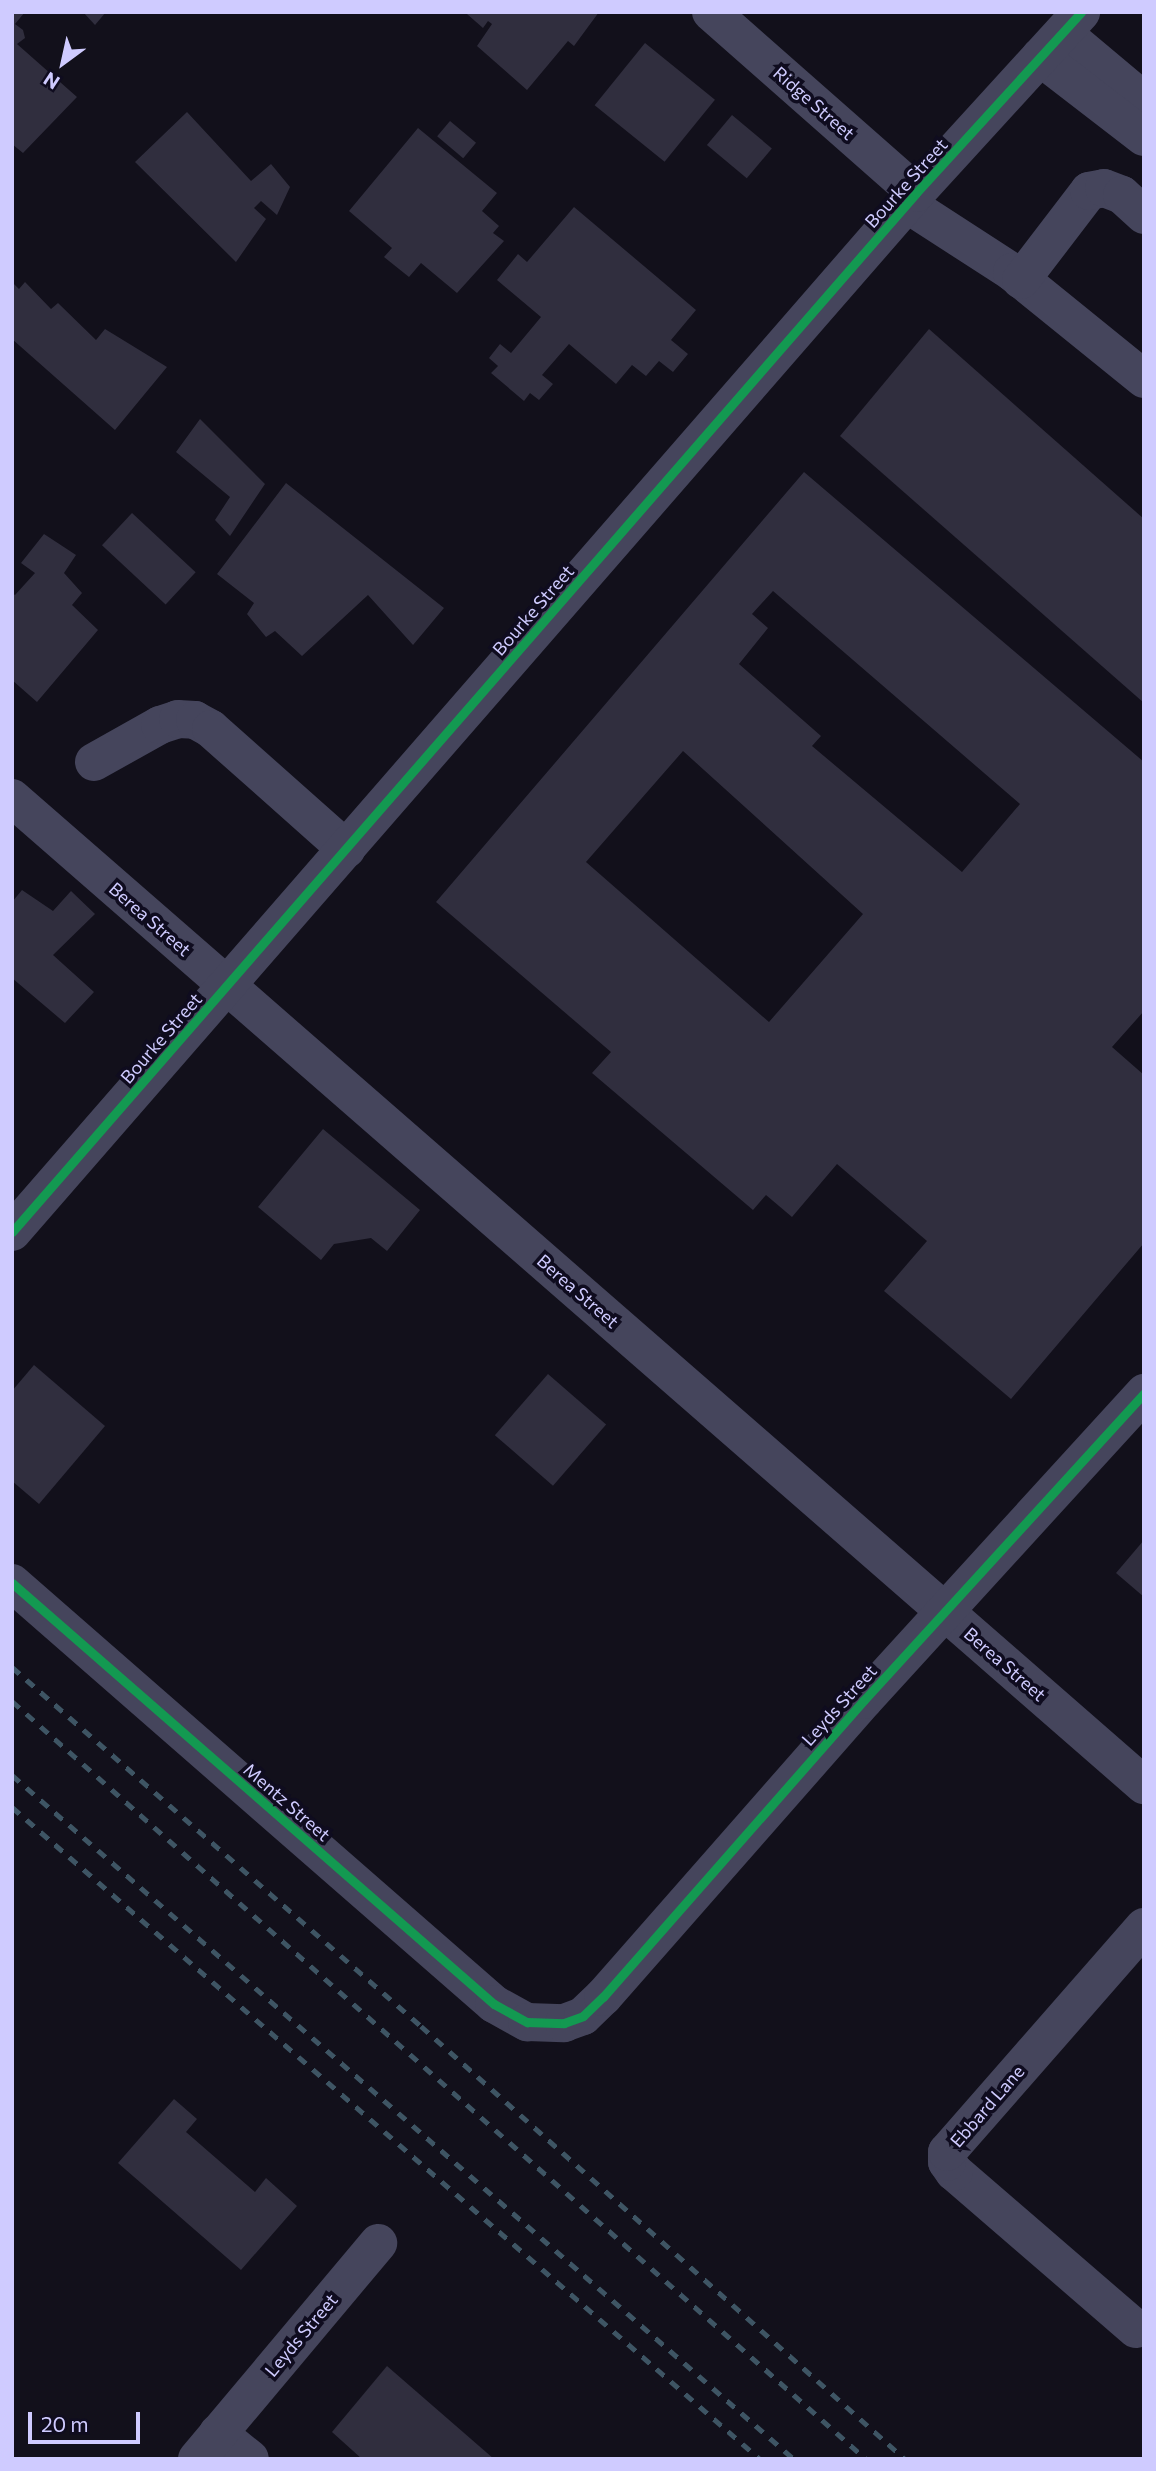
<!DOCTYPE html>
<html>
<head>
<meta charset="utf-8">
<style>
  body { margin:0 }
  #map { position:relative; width:1156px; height:2471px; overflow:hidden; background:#12101b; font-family:Commissioner,sans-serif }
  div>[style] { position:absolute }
  .building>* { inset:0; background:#302e3e; transform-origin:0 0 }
  .minor>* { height:38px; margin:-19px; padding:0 19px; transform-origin:19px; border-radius:19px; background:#45455c }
  .rail>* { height:5px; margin-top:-2.5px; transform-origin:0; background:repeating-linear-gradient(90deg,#3e5564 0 10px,transparent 0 19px) }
  .cycleway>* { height:9px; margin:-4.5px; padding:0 4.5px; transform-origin:4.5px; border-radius:4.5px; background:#139951 }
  span { translate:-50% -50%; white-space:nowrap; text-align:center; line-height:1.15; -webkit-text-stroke:7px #0f0c1f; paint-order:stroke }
  .street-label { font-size:18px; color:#cfcbff }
  .frame { position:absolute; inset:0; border:14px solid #cfcbff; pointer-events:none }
  .north { position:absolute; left:28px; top:28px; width:70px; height:70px; -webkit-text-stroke:5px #0f0c1f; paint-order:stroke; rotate:213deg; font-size:19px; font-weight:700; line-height:28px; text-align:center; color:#cfcbff }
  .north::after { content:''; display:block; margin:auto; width:24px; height:32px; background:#cfcbff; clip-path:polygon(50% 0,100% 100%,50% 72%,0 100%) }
  .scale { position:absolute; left:28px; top:2412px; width:112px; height:32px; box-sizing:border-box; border:4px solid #cfcbff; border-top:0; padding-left:9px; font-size:21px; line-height:24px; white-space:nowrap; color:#cfcbff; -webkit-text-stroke:5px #0f0c1f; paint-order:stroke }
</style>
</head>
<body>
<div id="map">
  <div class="building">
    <div style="clip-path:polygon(12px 12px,25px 12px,15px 24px,23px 30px,25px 38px,17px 44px,77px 97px,23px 153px,12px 144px)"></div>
    <div style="clip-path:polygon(83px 12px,106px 12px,95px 25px)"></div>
    <div style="clip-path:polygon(469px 12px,599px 12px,574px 46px,568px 41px,527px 90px,477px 46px,492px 24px,488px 21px,483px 28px,467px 14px)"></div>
    <div style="left:645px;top:43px;width:90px;height:80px;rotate:39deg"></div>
    <div style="clip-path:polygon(187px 112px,251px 181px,271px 164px,290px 187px,277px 215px,261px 201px,254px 208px,266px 219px,236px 262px,135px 162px)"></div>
    <div style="left:732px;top:115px;width:52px;height:39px;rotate:40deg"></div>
    <div style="left:450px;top:121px;width:34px;height:20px;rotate:40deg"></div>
    <div style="clip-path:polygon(418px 128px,497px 193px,482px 211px,499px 226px,493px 233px,504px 241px,457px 293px,421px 263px,409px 277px,384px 257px,392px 248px,349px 211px)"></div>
    <div style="clip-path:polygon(574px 207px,696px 310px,671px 340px,688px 354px,673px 372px,659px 361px,646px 376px,632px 365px,616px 384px,569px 344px,542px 375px,553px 384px,539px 400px,530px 393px,524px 401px,491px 373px,498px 366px,489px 358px,500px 344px,511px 353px,541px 317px,497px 280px,518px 254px,527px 262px)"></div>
    <div style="clip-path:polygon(12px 282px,19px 289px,25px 282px,51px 309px,58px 303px,96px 340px,105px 329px,167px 367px,115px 430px,12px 339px)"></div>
    <div style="clip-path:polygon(929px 329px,1144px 519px,1144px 703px,840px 436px)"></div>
    <div style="clip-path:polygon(200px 419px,265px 484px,230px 536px,215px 520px,230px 497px,176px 452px)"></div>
    <div style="clip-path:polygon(evenodd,804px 472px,1144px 762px,1144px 1011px,1112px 1047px,1144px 1075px,1144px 1243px,1011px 1399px,884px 1291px,927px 1241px,837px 1164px,792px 1217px,766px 1195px,753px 1210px,592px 1073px,611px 1052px,436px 902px,804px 472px,773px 591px,1020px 804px,962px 872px,812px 746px,821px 736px,739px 664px,768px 628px,752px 614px,773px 591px,804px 472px,683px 751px,863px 914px,769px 1022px,586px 862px,683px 751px)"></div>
    <div style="clip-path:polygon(286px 483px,444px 608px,413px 645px,368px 595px,302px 656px,275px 631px,266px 637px,247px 614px,254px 603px,217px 574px)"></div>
    <div style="left:132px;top:513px;width:87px;height:44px;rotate:43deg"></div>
    <div style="clip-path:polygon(44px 534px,76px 555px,64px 573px,82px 593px,72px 605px,98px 630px,37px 702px,12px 680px,12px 593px,15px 595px,35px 573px,21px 563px)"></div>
    <div style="clip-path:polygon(22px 890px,53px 911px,71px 891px,95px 914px,53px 955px,94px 992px,65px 1023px,12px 978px,12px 902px)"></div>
    <div style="clip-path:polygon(323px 1129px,420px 1210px,387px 1251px,371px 1238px,334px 1244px,321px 1260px,258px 1207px)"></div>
    <div style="clip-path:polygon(34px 1365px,105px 1426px,39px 1504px,12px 1481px,12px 1391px)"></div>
    <div style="left:548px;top:1374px;width:77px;height:81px;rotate:41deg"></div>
    <div style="clip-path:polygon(1144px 1540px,1144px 1597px,1116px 1573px)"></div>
    <div style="clip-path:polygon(174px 2099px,197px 2119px,186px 2132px,255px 2192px,266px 2178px,297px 2206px,241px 2270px,118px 2163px)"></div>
    <div style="clip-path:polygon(387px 2366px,494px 2459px,362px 2459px,332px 2432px)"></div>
  </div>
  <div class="minor">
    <div style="left:711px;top:12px;width:273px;rotate:41.4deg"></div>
    <div style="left:1063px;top:33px;width:106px;rotate:40deg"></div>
    <div style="left:1040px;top:57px;width:131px;rotate:37.6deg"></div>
    <div style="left:907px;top:204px;width:125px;rotate:32.9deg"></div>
    <div style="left:1012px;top:272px;width:170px;rotate:39deg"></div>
    <div style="left:1021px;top:280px;width:112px;rotate:-52.6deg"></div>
    <div style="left:1089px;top:191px;width:15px;rotate:-11deg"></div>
    <div style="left:1104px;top:188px;width:19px;rotate:21deg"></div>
    <div style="left:1122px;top:195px;width:30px;rotate:42deg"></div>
    <div style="left:94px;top:762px;width:76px;rotate:-29.3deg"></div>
    <div style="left:160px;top:725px;width:19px;rotate:-18deg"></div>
    <div style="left:178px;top:719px;width:17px;rotate:3deg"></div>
    <div style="left:195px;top:720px;width:18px;rotate:29deg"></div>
    <div style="left:211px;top:729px;width:181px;rotate:41.6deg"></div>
    <div style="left:12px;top:798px;width:1502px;rotate:41.09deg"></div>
    <div style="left:12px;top:1232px;width:1377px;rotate:-48.97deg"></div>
    <div style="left:916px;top:193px;width:245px;rotate:-47.6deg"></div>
    <div style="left:12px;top:1583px;width:640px;rotate:41.14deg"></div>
    <div style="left:494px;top:2004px;width:38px;rotate:29deg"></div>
    <div style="left:527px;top:2022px;width:37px;rotate:2deg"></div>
    <div style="left:564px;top:2023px;width:20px;rotate:-20deg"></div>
    <div style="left:583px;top:2016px;width:28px;rotate:-44deg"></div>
    <div style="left:603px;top:1997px;width:395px;rotate:-48.7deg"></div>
    <div style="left:864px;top:1700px;width:416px;rotate:-47.6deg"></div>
    <div style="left:1136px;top:2329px;width:240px;rotate:-139.2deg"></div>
    <div style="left:954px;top:2172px;width:12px;rotate:-125deg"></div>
    <div style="left:947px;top:2162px;width:10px;rotate:-90deg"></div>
    <div style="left:947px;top:2152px;width:299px;rotate:-48.8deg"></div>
    <div style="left:218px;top:2433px;width:41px;rotate:39.1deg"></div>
    <div style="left:197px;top:2459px;width:282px;rotate:-50deg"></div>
  </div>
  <div class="rail">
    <div style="left:12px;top:1667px;width:544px;rotate:41.28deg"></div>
    <div style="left:421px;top:2026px;width:649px;rotate:41.82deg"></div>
    <div style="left:12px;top:1701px;width:1142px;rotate:41.59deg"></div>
    <div style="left:12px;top:1775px;width:1039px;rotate:41.18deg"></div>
    <div style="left:12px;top:1807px;width:992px;rotate:41.08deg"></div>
  </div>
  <div class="cycleway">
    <div style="left:12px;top:1232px;width:1377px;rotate:-48.97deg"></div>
    <div style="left:916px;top:193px;width:245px;rotate:-47.6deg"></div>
    <div style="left:12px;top:1583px;width:640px;rotate:41.14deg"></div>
    <div style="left:494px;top:2004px;width:38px;rotate:29deg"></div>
    <div style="left:527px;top:2022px;width:37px;rotate:2deg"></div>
    <div style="left:564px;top:2023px;width:20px;rotate:-20deg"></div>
    <div style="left:583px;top:2016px;width:28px;rotate:-44deg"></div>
    <div style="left:603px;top:1997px;width:395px;rotate:-48.7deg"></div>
    <div style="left:864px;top:1700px;width:416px;rotate:-47.6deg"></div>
  </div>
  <div class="street-label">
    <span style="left:814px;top:103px;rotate:41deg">Ridge Street</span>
    <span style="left:906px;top:183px;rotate:-48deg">Bourke Street</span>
    <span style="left:533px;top:610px;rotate:-49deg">Bourke Street</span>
    <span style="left:150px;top:919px;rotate:41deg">Berea Street</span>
    <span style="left:161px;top:1038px;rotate:-49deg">Bourke Street</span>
    <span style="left:578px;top:1291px;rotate:41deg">Berea Street</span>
    <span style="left:1005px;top:1664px;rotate:41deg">Berea Street</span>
    <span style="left:839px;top:1705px;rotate:-48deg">Leyds Street</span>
    <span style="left:287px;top:1802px;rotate:41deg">Mentz Street</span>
    <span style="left:987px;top:2106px;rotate:-49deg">Ebbard Lane</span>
    <span style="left:301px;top:2335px;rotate:-50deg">Leyds Street</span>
  </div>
  <div class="frame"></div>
  <div class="north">N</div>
  <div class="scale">20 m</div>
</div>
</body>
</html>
